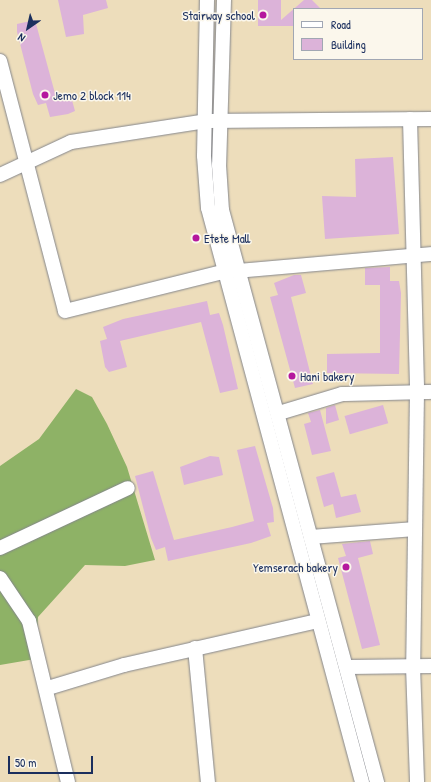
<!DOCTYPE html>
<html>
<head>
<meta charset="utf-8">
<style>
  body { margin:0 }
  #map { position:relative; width:431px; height:782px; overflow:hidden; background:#edddbb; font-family:"Patrick Hand",sans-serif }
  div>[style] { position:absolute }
  .forest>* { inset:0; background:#8eb266 }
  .building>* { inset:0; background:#dcb3d9; transform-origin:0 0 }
  .roads { filter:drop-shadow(0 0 1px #84868c) drop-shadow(0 0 1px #84868c) }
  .minor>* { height:14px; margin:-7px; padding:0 7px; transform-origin:7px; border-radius:7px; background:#fff }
  .dots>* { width:11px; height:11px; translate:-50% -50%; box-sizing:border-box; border:2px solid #fbf7ec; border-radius:50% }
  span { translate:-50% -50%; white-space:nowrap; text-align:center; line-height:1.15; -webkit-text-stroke:3px #fbf7ec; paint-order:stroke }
  .poi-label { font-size:13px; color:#1b2f5e }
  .right { translate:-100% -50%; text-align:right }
  .left { translate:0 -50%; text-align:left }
  .legend { position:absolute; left:293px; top:8px; width:130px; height:52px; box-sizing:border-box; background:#fbf7ec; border:1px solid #a1a7b3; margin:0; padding:5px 7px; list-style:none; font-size:12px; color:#1b2f5e }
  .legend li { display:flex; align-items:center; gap:8px; height:20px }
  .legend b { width:20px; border:1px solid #a1a7b3 }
  .north { position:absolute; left:8px; top:8px; width:40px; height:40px; -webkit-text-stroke:3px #fbf7ec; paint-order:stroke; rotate:214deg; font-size:11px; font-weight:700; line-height:16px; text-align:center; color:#1b2f5e }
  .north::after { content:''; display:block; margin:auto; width:14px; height:18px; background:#1b2f5e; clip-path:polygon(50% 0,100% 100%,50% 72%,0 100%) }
  .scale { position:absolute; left:8px; top:756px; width:85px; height:18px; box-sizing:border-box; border:2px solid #1b2f5e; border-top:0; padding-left:5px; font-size:12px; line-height:14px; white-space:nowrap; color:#1b2f5e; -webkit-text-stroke:3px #fbf7ec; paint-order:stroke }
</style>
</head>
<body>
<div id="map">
  <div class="forest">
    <div style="clip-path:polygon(76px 389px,92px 397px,107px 424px,127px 467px,155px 560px,125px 566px,85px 565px,38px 617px,35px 659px,0 665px,0 466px,39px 439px)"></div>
  </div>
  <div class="building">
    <div style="clip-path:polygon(58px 0,106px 0,108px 8px,83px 15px,84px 34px,66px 37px)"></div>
    <div style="clip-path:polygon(258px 0,281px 0,281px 20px,304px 0,312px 0,321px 9px,294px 9px,294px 26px,258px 26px)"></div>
    <div style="clip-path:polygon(35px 20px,56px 97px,70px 93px,75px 111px,68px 114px,50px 117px,46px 103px,38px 105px,33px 94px,17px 32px,17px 24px)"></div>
    <div style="clip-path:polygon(393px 157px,399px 234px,325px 239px,322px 196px,356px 197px,355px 159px)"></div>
    <div style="clip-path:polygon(390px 267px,390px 281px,399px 281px,401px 293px,399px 374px,327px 373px,327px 354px,380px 353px,380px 285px,365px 285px,365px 268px)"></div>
    <div style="clip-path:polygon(294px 275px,301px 275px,306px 293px,291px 297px,313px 384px,295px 388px,270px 297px,278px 295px,274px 283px)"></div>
    <div style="clip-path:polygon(207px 301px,210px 315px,219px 313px,223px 325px,238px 389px,220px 393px,201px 322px,120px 341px,127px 367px,109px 372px,105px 367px,100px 341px,107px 339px,103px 327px,123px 319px)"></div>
    <div style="clip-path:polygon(335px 405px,339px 420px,326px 424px,326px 408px)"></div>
    <div style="left:383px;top:405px;width:19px;height:40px;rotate:74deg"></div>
    <div style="clip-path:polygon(320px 410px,331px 451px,312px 455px,304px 424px,311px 422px,308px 413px)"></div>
    <div style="clip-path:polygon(255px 446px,273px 508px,274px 522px,267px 523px,271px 536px,251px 543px,168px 561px,165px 547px,156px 550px,151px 538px,135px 476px,153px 471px,174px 540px,232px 527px,254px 521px,237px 450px)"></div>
    <div style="clip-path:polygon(210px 456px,219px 457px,223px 475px,184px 485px,180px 467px)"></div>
    <div style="clip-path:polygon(334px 472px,341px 497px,356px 494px,361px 512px,336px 518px,333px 504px,324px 507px,316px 477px)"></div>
    <div style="clip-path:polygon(370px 541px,373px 554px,358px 558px,380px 645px,362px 649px,338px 558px,346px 556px,342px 544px)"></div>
  </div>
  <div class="roads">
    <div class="minor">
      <div style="left:207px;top:0;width:156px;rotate:91.1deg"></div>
      <div style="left:204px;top:156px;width:52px;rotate:85.6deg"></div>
      <div style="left:208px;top:208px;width:594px;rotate:74.98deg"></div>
      <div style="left:224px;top:0;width:165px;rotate:91.7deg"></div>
      <div style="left:219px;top:165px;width:45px;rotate:86.2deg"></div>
      <div style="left:222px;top:210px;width:593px;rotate:74.84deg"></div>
      <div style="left:0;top:61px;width:258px;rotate:75.4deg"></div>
      <div style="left:65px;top:311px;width:163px;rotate:-13.9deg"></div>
      <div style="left:410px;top:119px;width:273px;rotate:88.5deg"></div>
      <div style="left:417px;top:392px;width:274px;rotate:90.8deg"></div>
      <div style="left:413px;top:666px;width:116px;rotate:88deg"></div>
      <div style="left:0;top:175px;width:78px;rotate:-24.9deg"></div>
      <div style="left:71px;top:142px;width:138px;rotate:-8.8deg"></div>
      <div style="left:207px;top:121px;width:224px;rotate:-0.5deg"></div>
      <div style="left:237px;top:271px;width:195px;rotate:-5deg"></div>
      <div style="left:279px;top:413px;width:66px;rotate:-16.8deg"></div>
      <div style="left:342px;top:394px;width:89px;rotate:-1.3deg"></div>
      <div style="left:311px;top:537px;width:104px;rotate:-4.4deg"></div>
      <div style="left:0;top:548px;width:141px;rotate:-25.1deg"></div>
      <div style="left:0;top:578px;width:52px;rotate:56deg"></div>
      <div style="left:29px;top:621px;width:166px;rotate:76.4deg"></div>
      <div style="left:195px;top:648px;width:135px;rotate:84.5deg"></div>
      <div style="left:348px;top:667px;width:83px;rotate:-0.7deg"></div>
      <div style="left:48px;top:688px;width:79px;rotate:-16.8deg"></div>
      <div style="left:124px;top:665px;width:199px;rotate:-12.8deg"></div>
    </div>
  </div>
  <div class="dots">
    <div style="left:263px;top:15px;background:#b5179e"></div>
    <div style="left:45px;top:95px;background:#b5179e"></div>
    <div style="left:196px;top:238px;background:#b5179e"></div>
    <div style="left:292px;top:376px;background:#b5179e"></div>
    <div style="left:346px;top:567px;background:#b5179e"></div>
  </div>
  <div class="poi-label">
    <span class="right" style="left:255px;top:15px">Stairway school</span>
    <span class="left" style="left:53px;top:95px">Jemo 2 block 114</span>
    <span class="left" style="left:204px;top:238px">Etete Mall</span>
    <span class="left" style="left:300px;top:376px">Hani bakery</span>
    <span class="right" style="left:338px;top:567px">Yemserach bakery</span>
  </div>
  <ul class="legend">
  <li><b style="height:5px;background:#fff"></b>Road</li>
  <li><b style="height:11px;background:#dcb3d9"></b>Building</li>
  </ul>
  <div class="north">N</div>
  <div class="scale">50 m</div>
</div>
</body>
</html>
